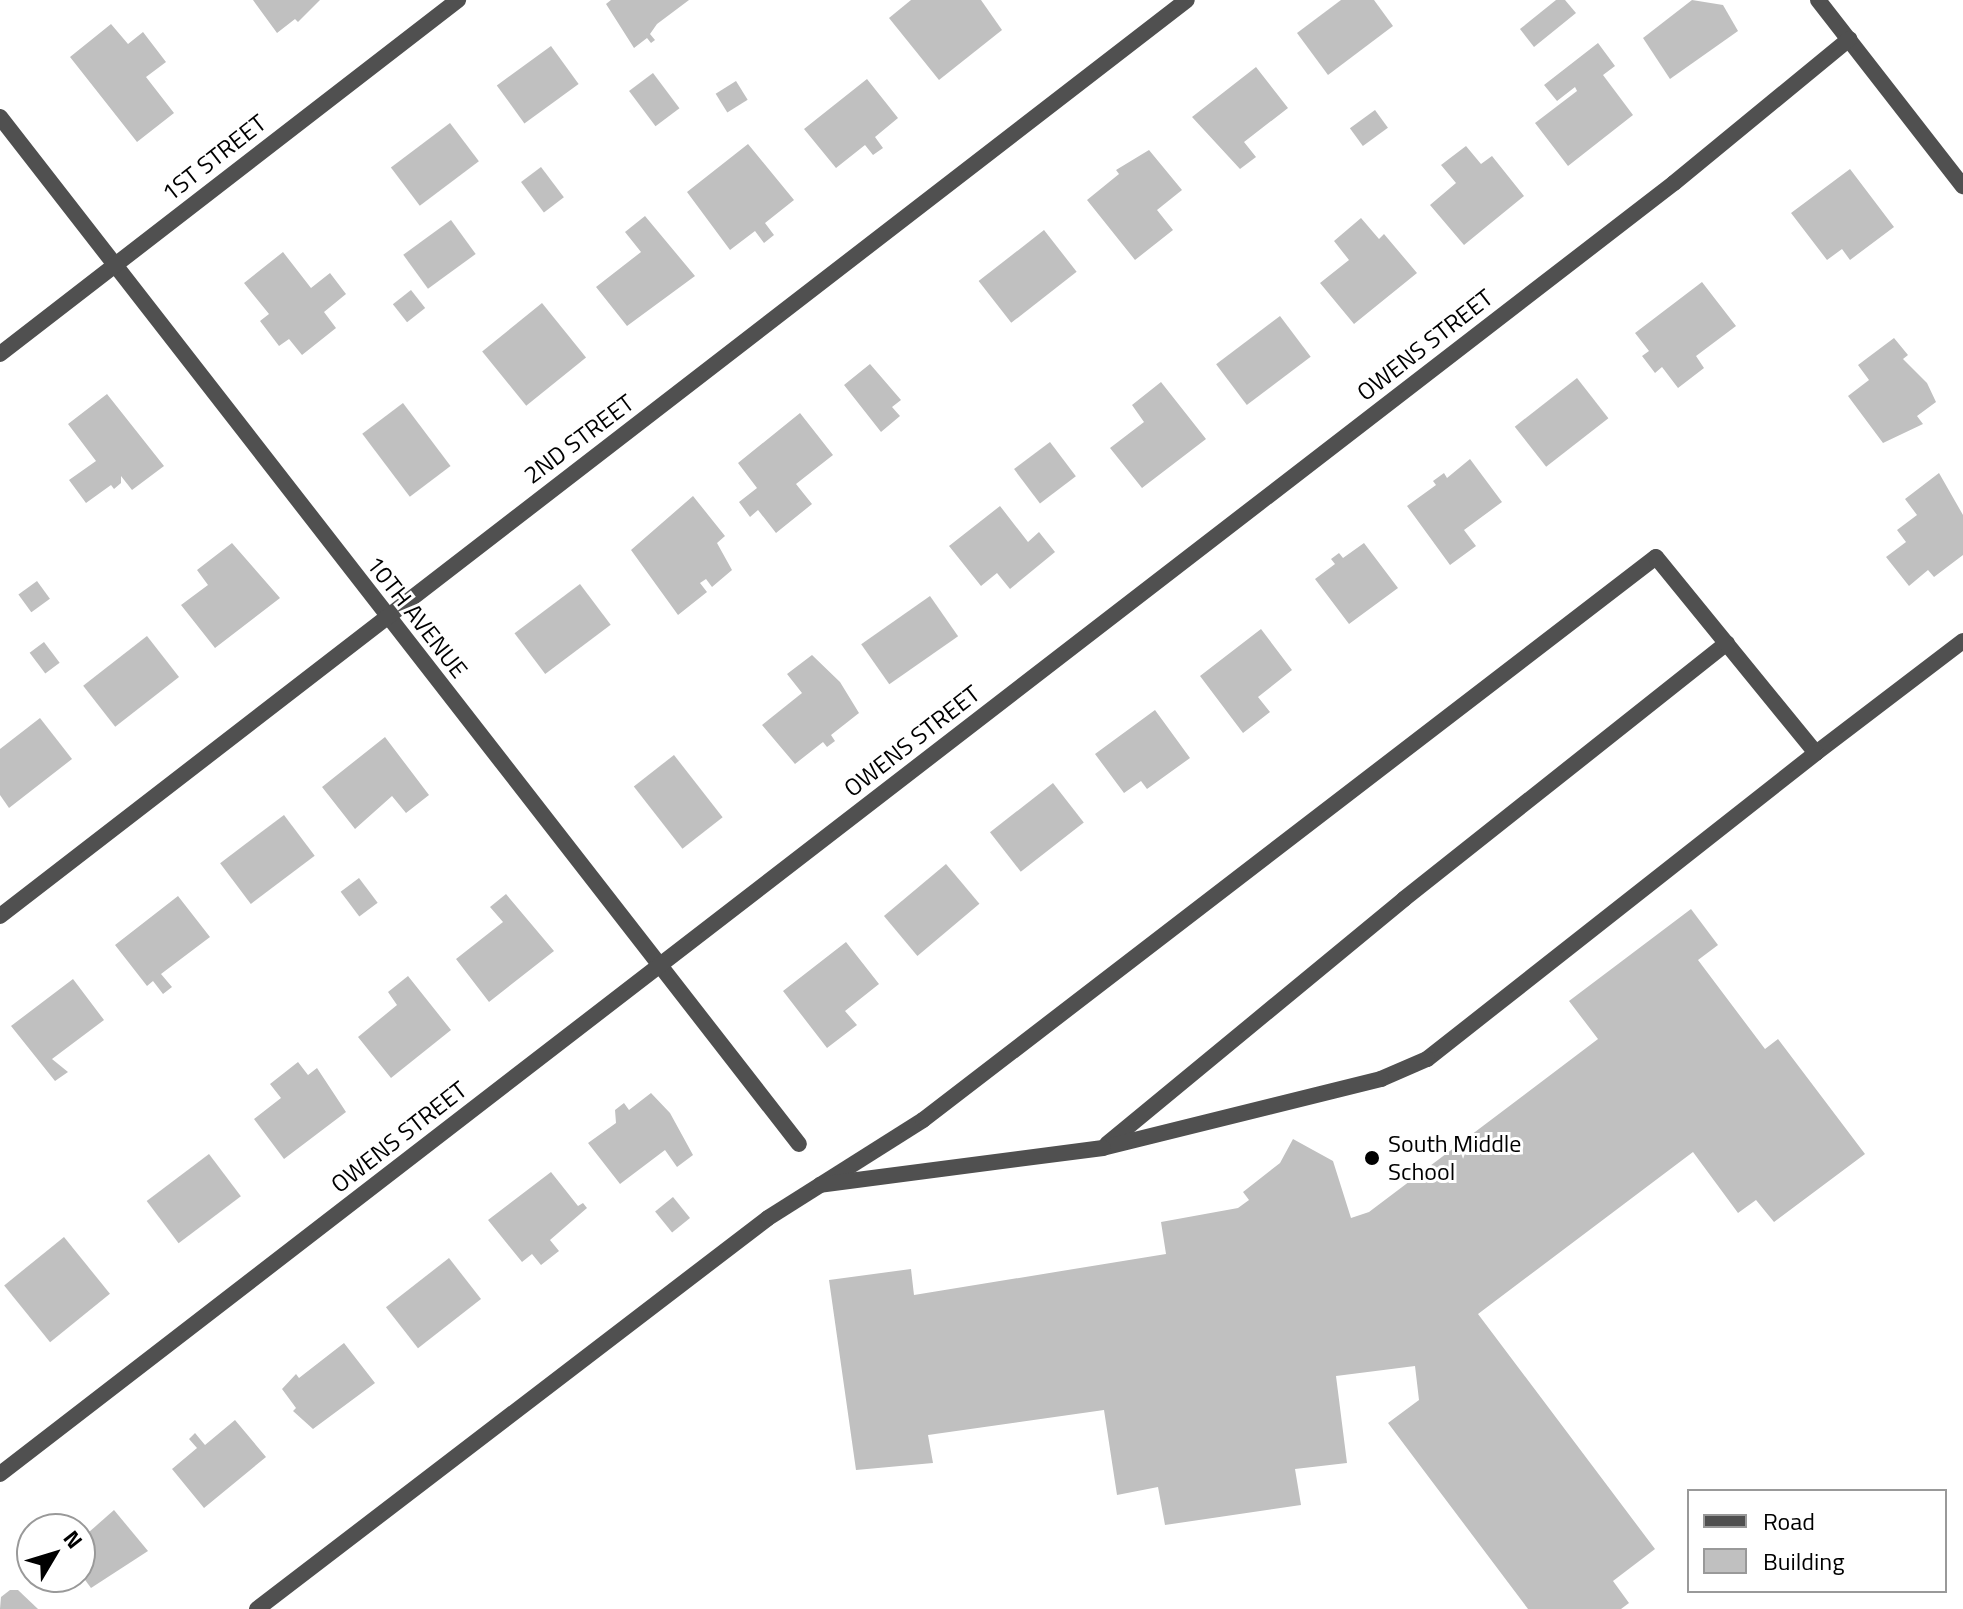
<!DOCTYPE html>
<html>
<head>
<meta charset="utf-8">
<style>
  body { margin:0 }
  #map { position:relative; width:1963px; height:1609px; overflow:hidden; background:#fff; font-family:"Titillium Web",sans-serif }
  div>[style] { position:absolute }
  .building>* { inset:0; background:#c0c0c0; transform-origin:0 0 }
  .lane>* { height:16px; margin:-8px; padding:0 8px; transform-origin:8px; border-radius:8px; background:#505050 }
  .street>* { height:16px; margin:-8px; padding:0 8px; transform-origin:8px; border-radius:8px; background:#505050 }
  .dots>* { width:22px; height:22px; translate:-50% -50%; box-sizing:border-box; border:4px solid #fff; border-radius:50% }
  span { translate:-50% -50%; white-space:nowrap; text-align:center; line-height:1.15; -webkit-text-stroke:6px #fff; paint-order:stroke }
  .street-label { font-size:24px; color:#000 }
  .poi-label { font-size:24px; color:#000 }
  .left { translate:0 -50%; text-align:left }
  .legend { position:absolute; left:1687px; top:1489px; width:260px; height:104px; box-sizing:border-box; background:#fff; border:2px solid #999; margin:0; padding:10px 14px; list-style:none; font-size:24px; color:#000 }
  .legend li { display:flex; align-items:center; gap:16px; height:40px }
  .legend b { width:40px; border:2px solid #999 }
  .north { position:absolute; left:16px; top:1513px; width:80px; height:80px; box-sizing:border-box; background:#fff; border:2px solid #999; border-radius:50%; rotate:52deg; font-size:22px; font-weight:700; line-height:32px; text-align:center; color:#000 }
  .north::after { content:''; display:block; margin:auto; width:28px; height:36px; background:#000; clip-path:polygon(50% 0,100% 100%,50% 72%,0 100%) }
</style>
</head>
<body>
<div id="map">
  <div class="building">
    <div style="clip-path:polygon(253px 0,320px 0,298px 22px,295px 19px,277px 33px)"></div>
    <div style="clip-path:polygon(611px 0,689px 0,657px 24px,650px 34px,655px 40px,651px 43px,647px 38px,634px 48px,606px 4px)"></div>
    <div style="clip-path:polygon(911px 0,981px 0,1002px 30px,939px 80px,889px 18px)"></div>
    <div style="clip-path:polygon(1341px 0,1374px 0,1393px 26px,1328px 75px,1297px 33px)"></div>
    <div style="clip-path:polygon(1556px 0,1565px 0,1576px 13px,1534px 47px,1520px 29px)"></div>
    <div style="clip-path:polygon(1692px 0,1723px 5px,1738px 31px,1670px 79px,1643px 38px)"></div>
    <div style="clip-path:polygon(111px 24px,128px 44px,143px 32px,166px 62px,146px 77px,174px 113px,137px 142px,70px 57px)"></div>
    <div style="clip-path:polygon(1598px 43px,1615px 66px,1603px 75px,1633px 115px,1568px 166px,1535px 123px,1577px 91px,1575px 87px,1557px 101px,1544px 85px)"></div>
    <div style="left:551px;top:46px;width:47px;height:67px;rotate:54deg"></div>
    <div style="clip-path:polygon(1256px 67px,1288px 108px,1244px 142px,1256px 157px,1240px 169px,1192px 117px)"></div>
    <div style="left:653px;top:73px;width:44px;height:30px;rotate:53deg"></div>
    <div style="clip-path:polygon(867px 79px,898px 118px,875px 137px,883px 148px,873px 155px,865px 145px,836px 168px,804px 129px)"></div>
    <div style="left:736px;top:81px;width:22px;height:24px;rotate:58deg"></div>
    <div style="left:1375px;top:110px;width:22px;height:31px;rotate:54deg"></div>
    <div style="left:450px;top:123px;width:48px;height:74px;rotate:53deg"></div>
    <div style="clip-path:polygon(748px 144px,794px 200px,765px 223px,774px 235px,764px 243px,755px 231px,730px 250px,687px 192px)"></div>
    <div style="clip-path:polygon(1466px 146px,1481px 164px,1492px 156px,1524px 196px,1464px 245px,1430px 205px,1456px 183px,1441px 165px)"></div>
    <div style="clip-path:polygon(1149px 150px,1182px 190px,1157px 210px,1173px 230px,1135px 260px,1087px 200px,1119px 174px,1116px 170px)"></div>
    <div style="left:541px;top:167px;width:38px;height:25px;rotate:53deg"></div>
    <div style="clip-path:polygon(1850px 169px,1894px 227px,1850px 260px,1842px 249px,1827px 260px,1791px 213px)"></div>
    <div style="clip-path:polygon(645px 216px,695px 276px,627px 326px,596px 287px,641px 252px,625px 232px)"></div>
    <div style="clip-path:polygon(1361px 218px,1379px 239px,1384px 234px,1417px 273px,1354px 324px,1320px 283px,1349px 260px,1334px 241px)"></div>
    <div style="left:451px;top:220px;width:42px;height:59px;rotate:54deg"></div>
    <div style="left:1044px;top:230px;width:53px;height:83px;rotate:52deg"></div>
    <div style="clip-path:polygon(283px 252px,311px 288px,330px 273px,346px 294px,324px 312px,336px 328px,302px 355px,289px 339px,279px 346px,260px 321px,269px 314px,244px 283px)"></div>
    <div style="clip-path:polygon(1702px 282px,1736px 326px,1696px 356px,1704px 368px,1678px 388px,1662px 367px,1655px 373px,1642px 356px,1649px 351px,1635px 333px)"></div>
    <div style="left:411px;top:290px;width:23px;height:23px;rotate:52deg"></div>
    <div style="left:542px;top:303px;width:70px;height:77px;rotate:51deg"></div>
    <div style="left:1280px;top:316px;width:51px;height:80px;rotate:53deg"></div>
    <div style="clip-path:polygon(1894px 338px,1908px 355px,1903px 359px,1927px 383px,1936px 402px,1917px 416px,1923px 424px,1883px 443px,1848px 396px,1869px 380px,1858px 365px)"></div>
    <div style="clip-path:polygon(870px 364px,901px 400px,892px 407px,900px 416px,881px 432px,844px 385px)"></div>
    <div style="left:1577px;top:378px;width:51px;height:79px;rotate:52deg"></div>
    <div style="clip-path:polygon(1161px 382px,1206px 439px,1142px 488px,1110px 448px,1144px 422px,1132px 405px)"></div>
    <div style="clip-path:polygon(107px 394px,164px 466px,132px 490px,121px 476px,121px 483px,114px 489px,111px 485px,86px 503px,69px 480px,96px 461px,68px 424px)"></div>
    <div style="left:403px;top:403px;width:79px;height:51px;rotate:53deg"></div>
    <div style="clip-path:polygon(800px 413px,833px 455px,796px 484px,812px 504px,776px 533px,758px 510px,750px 517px,739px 502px,757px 488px,738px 463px)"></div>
    <div style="left:1050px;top:442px;width:43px;height:45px;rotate:53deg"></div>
    <div style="clip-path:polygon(1470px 459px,1502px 502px,1464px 530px,1476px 546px,1450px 565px,1407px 506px,1436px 485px,1433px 481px,1444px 473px,1447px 478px)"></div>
    <div style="clip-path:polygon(1939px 473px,1963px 515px,1963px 555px,1934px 577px,1928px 570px,1909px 586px,1886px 557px,1906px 542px,1897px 530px,1917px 515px,1905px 499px)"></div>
    <div style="clip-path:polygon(693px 496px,725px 536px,717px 543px,732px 570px,712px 587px,706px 579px,700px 583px,707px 592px,678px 615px,631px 550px)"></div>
    <div style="clip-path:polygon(1000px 506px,1028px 542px,1039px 532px,1055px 552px,1010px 589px,997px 573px,981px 586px,949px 546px)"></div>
    <div style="clip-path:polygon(232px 543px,280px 598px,215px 648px,181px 605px,208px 585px,197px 570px)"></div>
    <div style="clip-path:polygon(1364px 543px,1398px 588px,1349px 624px,1315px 579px,1335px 564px,1331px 559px,1339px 553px,1343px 558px)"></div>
    <div style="left:37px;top:581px;width:22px;height:23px;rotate:54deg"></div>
    <div style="left:580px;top:584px;width:51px;height:82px;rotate:53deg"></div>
    <div style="left:930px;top:596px;width:49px;height:84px;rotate:55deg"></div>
    <div style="clip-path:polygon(1261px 629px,1292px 670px,1258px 697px,1270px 712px,1243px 733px,1200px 676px)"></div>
    <div style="left:147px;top:636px;width:52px;height:81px;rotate:52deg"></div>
    <div style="left:44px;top:642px;width:26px;height:18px;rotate:53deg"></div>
    <div style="clip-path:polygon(812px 655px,840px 682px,859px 713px,831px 735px,835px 741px,827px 747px,823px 742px,795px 764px,762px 725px,802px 693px,787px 674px)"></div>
    <div style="clip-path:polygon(1155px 710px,1190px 758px,1147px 789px,1141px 781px,1124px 793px,1095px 754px)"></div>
    <div style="clip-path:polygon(40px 718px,72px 759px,9px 808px,0 795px,0 749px)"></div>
    <div style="clip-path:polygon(385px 737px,429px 795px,406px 813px,392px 796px,355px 829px,322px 787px)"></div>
    <div style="left:674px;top:755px;width:79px;height:51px;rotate:52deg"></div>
    <div style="left:1053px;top:783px;width:50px;height:80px;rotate:52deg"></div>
    <div style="left:284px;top:815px;width:51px;height:80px;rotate:53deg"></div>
    <div style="left:946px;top:864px;width:52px;height:81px;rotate:50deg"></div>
    <div style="left:359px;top:878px;width:31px;height:23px;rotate:53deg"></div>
    <div style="clip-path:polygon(506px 894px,554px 951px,489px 1002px,456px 959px,503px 922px,490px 907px)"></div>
    <div style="clip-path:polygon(178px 896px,210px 937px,161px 974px,172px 987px,163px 994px,153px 981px,147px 986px,115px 945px)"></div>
    <div style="clip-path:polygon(1691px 909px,1718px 945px,1698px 960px,1765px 1049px,1778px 1039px,1865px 1154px,1774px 1222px,1756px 1200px,1738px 1213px,1693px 1152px,1478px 1314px,1655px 1549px,1613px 1581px,1629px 1603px,1621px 1609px,1528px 1609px,1388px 1423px,1419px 1400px,1415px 1366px,1336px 1376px,1347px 1463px,1295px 1469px,1301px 1505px,1165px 1525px,1158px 1487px,1117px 1495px,1104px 1410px,928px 1435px,933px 1463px,856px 1470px,829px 1280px,911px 1269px,914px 1295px,1166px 1254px,1161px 1222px,1238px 1208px,1249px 1200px,1243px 1192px,1280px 1163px,1293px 1139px,1333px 1161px,1351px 1218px,1369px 1212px,1598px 1039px,1569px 1001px)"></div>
    <div style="clip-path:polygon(846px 942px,879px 984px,845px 1011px,857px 1025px,827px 1048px,783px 991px)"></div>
    <div style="clip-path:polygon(408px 976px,451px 1030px,391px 1078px,358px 1037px,397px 1005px,388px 992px)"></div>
    <div style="clip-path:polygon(73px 979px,104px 1020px,52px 1059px,68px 1072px,55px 1081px,11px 1026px)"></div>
    <div style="clip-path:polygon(298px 1062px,308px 1075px,317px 1068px,346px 1112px,284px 1159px,254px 1119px,281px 1098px,270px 1084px)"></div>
    <div style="clip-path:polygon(651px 1093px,670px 1113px,693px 1155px,677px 1167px,665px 1150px,620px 1184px,588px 1143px,616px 1123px,615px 1110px,624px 1103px,629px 1110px)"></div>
    <div style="left:209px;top:1154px;width:53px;height:78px;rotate:53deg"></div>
    <div style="clip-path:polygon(551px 1172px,578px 1206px,583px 1203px,587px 1208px,550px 1240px,559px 1251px,541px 1265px,532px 1254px,522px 1262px,488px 1220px)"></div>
    <div style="left:673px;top:1197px;width:27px;height:23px;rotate:51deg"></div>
    <div style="left:64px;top:1237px;width:73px;height:77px;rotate:51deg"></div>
    <div style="left:449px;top:1258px;width:52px;height:80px;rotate:52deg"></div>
    <div style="clip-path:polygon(344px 1343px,375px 1383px,313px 1429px,293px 1411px,296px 1408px,282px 1389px,296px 1374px,299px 1378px)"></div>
    <div style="clip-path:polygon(235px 1420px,266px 1457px,204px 1508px,172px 1469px,197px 1448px,189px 1439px,195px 1433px,205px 1445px)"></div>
    <div style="clip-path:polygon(114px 1510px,148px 1551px,91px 1588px,80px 1573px,80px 1540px)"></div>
    <div style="clip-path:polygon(10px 1590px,18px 1590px,38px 1609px,0 1609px,1px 1597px)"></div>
  </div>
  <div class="lane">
    <div style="left:1816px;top:753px;width:185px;rotate:-37.3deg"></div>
    <div style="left:1107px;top:1144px;width:385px;rotate:-39.5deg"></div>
    <div style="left:1404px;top:899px;width:412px;rotate:-38.4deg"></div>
    <div style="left:257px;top:1609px;width:643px;rotate:-37.42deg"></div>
    <div style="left:768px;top:1218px;width:183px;rotate:-32.3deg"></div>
    <div style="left:923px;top:1120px;width:924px;rotate:-37.53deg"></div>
    <div style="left:1656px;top:557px;width:253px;rotate:50.8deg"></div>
    <div style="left:1816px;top:753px;width:495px;rotate:141.8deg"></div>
    <div style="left:1427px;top:1059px;width:50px;rotate:156.5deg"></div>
    <div style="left:1381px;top:1079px;width:286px;rotate:166.1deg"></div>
    <div style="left:1103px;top:1148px;width:285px;rotate:172.6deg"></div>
  </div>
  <div class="street">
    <div style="left:1818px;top:0;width:236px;rotate:52.1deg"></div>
    <div style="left:0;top:117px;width:1301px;rotate:52.12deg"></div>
    <div style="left:0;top:354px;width:579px;rotate:-37.7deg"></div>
    <div style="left:0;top:916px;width:1499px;rotate:-37.66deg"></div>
    <div style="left:0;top:1474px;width:2114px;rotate:-37.64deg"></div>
    <div style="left:1674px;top:183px;width:227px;rotate:-39.4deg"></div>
  </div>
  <div class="dots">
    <div style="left:1372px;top:1158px;background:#000"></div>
  </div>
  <div class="street-label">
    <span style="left:214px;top:158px;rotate:-38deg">1ST STREET</span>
    <span style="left:1425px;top:345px;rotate:-38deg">OWENS STREET</span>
    <span style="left:579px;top:439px;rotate:-37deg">2ND STREET</span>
    <span style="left:417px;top:617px;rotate:52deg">10TH AVENUE</span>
    <span style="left:912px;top:741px;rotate:-38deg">OWENS STREET</span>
    <span style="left:399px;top:1137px;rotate:-38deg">OWENS STREET</span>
  </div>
  <div class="poi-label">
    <span class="left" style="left:1388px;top:1158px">South Middle<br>School</span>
  </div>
  <ul class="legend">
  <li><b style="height:10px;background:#505050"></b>Road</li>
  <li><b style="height:22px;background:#c0c0c0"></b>Building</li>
  </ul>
  <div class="north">N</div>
</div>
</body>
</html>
